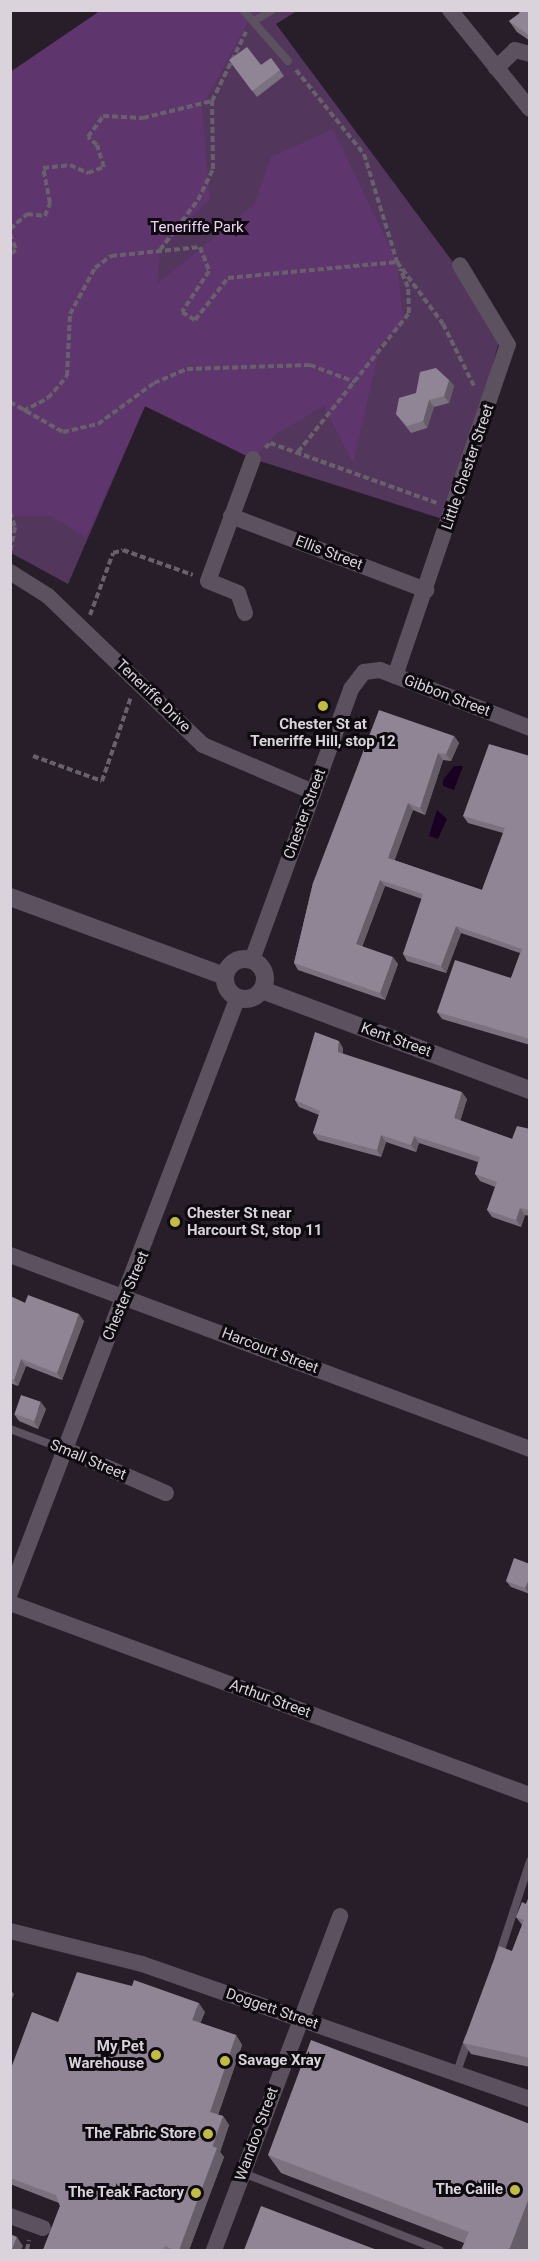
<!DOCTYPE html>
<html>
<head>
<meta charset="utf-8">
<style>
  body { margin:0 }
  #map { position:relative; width:540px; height:2261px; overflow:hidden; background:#271e2a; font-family:Roboto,sans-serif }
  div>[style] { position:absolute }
  .green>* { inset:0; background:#52365c }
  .forest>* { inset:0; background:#5e356c }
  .water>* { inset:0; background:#190022 }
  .path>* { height:4px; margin-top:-2px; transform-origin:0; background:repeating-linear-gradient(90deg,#68606b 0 6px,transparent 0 9px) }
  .lane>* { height:8px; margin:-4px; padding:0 4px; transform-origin:4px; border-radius:4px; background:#5b515f }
  .street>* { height:16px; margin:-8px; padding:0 8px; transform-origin:8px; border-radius:8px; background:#5b515f }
  .secondary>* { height:18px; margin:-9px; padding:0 9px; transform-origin:9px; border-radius:9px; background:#5b515f }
  .secondary>.ring { margin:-9px; padding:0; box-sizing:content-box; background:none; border:18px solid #5b515f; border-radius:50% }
  .wall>* { inset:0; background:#7c727f }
  .shaded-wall>* { inset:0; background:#655d68 }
  .building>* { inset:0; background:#908594; transform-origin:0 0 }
  .dots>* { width:16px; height:16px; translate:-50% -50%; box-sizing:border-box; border:3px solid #0e0a0f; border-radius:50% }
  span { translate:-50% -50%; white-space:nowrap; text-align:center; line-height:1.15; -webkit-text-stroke:6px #0e0a0f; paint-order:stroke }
  .park-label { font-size:15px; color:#ecd3f5 }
  .street-label { font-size:15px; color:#dad3dc }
  .poi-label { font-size:15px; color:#dad3dc; font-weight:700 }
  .left { translate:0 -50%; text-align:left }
  .right { translate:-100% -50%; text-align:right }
  .frame { position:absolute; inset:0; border:12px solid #dad3dc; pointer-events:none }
</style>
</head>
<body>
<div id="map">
  <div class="green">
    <div style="clip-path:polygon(100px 11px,297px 11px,276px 24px,455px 265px,499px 342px,449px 521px,253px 459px,145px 406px,68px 584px,11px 553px,10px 72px)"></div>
  </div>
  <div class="forest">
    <div style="clip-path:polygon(100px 11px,260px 11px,248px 22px,202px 107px,210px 199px,160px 251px,158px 283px,254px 205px,271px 157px,333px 129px,397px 262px,404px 325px,381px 343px,353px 463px,324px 406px,276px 434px,253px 459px,145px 406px,86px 538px,52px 516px,11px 516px,11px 72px)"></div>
  </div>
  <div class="water">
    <div style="clip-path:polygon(454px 766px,463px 766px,454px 790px,443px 786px,443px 780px)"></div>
    <div style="clip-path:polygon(437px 810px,447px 819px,438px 839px,429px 836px)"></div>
  </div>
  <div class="path">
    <div style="left:296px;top:70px;width:108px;rotate:51deg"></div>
    <div style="left:364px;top:154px;width:113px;rotate:73deg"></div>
    <div style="left:10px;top:229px;width:23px;rotate:-41deg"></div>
    <div style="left:27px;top:214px;width:18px;rotate:6deg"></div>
    <div style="left:45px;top:216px;width:14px;rotate:-69deg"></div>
    <div style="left:50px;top:203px;width:36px;rotate:-101deg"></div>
    <div style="left:43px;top:168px;width:27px;rotate:-6deg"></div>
    <div style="left:70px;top:165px;width:20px;rotate:24deg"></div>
    <div style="left:88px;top:173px;width:17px;rotate:-21deg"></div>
    <div style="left:104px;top:167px;width:23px;rotate:-108deg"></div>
    <div style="left:97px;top:145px;width:12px;rotate:-138deg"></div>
    <div style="left:88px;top:137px;width:26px;rotate:-54deg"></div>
    <div style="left:103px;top:116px;width:40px;rotate:2.9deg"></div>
    <div style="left:143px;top:118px;width:71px;rotate:-13.8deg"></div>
    <div style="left:212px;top:101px;width:77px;rotate:-63.8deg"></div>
    <div style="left:10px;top:234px;width:17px;rotate:69deg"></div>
    <div style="left:16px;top:250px;width:7px;rotate:146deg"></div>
    <div style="left:160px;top:250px;width:63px;rotate:-52.8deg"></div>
    <div style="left:198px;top:200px;width:34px;rotate:-64deg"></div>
    <div style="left:213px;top:169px;width:68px;rotate:-90.8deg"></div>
    <div style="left:10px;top:402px;width:61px;rotate:29.5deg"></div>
    <div style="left:63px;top:432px;width:36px;rotate:-13deg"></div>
    <div style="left:98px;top:424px;width:69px;rotate:-36.2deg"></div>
    <div style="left:154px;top:383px;width:36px;rotate:-23deg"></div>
    <div style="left:187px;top:369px;width:123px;rotate:-1.9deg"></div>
    <div style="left:310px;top:365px;width:48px;rotate:20.7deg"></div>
    <div style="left:23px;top:411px;width:28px;rotate:-27deg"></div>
    <div style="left:48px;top:398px;width:29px;rotate:-49deg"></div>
    <div style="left:67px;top:376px;width:62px;rotate:-87.2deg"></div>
    <div style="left:70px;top:314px;width:52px;rotate:-61.5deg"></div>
    <div style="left:95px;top:268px;width:20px;rotate:-37deg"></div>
    <div style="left:111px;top:256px;width:89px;rotate:-5.8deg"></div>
    <div style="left:200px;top:247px;width:26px;rotate:69deg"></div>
    <div style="left:209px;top:271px;width:49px;rotate:123.4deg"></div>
    <div style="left:182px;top:312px;width:15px;rotate:32deg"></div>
    <div style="left:195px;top:320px;width:53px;rotate:-51.8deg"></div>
    <div style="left:228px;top:278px;width:170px;rotate:-5.4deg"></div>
    <div style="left:397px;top:262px;width:77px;rotate:53.4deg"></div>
    <div style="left:443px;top:324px;width:72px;rotate:63.4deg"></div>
    <div style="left:265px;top:448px;width:7px;rotate:-45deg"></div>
    <div style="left:270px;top:443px;width:177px;rotate:19.8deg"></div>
    <div style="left:298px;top:452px;width:178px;rotate:-51.4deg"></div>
    <div style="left:409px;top:313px;width:26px;rotate:-92deg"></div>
    <div style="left:408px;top:287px;width:20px;rotate:-114deg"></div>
    <div style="left:10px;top:512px;width:16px;rotate:72deg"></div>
    <div style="left:15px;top:527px;width:26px;rotate:101deg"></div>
    <div style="left:90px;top:615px;width:66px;rotate:-69.6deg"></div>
    <div style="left:113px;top:553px;width:10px;rotate:-17deg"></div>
    <div style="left:123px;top:550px;width:74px;rotate:19.7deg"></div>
    <div style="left:33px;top:756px;width:73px;rotate:19.9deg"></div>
    <div style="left:102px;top:781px;width:89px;rotate:-71deg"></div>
    <div style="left:27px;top:2250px;width:10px;rotate:-79deg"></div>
  </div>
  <div class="lane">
    <div style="left:243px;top:10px;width:68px;rotate:48.6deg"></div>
    <div style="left:254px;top:21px;width:21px;rotate:-31deg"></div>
    <div style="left:10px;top:1429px;width:60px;rotate:20.6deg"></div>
    <div style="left:499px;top:1956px;width:100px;rotate:-71.9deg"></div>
    <div style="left:457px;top:2072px;width:36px;rotate:-71deg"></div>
    <div style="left:243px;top:2173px;width:211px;rotate:21.4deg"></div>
  </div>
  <div class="street">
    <div style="left:450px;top:10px;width:127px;rotate:51.1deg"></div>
    <div style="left:496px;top:68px;width:26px;rotate:-43deg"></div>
    <div style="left:515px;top:50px;width:16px;rotate:15deg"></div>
    <div style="left:231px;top:516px;width:209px;rotate:20.8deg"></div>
    <div style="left:10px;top:572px;width:45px;rotate:32.3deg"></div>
    <div style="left:48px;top:596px;width:215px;rotate:43.9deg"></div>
    <div style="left:203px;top:745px;width:120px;rotate:23.1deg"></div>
    <div style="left:245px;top:613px;width:21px;rotate:-109deg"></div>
    <div style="left:238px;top:593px;width:32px;rotate:-158deg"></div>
    <div style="left:208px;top:581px;width:130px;rotate:-69.8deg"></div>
    <div style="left:395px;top:676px;width:350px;rotate:-71.2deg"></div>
    <div style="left:508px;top:345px;width:93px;rotate:-121deg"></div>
    <div style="left:252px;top:960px;width:289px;rotate:-69.9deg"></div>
    <div style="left:351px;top:689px;width:21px;rotate:-53deg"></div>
    <div style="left:364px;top:672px;width:16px;rotate:-7deg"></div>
    <div style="left:380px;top:670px;width:161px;rotate:21.1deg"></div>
    <div style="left:10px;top:1255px;width:555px;rotate:20.46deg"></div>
    <div style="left:67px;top:1450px;width:108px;rotate:23.5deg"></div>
    <div style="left:10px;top:1593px;width:638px;rotate:-69.07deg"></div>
    <div style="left:10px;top:1603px;width:554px;rotate:20.27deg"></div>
    <div style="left:10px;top:1931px;width:136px;rotate:14deg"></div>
    <div style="left:142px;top:1964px;width:411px;rotate:19.2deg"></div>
    <div style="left:10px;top:2216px;width:35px;rotate:20deg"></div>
    <div style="left:214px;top:2250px;width:357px;rotate:-69.3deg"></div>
  </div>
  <div class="secondary">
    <div style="left:10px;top:897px;width:229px;rotate:20.2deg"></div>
    <div class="ring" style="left:225px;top:959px;width:22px;height:22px"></div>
    <div style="left:262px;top:990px;width:286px;rotate:20.5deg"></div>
  </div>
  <div class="wall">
    <div style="clip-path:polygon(517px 10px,530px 10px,530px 41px,517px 32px,509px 21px,520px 13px)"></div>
    <div style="clip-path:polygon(271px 58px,284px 76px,257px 97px,229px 60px,261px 65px)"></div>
    <div style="clip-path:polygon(449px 380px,454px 386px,449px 403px,434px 407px,427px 428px,411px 433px,396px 414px,416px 393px)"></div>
    <div style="clip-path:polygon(454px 736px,459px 743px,451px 761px,443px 760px,425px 815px,413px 810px,394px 860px,482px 890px,503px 833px,468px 823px,463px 816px,530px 756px,530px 1045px,442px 1019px,437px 1012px,511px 978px,520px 953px,461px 933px,446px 973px,407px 961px,403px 954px,422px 899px,385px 886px,362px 947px,398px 964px,385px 1000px,298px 970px,294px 963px,313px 883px)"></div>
    <div style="clip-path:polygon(343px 1048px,343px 1054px,467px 1099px,460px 1121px,512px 1139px,530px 1129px,530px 1216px,525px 1215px,521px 1227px,492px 1217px,487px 1210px,495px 1187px,480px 1181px,475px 1174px,478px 1162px,419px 1143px,416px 1152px,386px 1142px,381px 1157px,318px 1140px,313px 1133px,319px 1115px,299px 1107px,295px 1100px)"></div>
    <div style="clip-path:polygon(10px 1296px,25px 1303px,84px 1321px,62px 1380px,26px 1366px,18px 1386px,10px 1383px)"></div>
    <div style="clip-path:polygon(46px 1409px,38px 1429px,19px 1421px,14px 1414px)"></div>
    <div style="clip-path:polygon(530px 1564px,530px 1594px,511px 1587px,506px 1581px)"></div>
    <div style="clip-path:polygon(530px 1894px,530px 2067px,471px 2054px,463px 2043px,512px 1951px,522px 1925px,516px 1917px,526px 1904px)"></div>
    <div style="clip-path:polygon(205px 2012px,200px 2023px,236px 2035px,242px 2045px,218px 2115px,223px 2116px,229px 2125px,220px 2152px,224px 2157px,189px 2250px,43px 2250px,60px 2206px,59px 2203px,10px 2184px,10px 2071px,58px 2022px)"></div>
    <div style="clip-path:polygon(530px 2124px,530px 2246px,528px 2250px,464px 2243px,281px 2173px,268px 2155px)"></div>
  </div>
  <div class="shaded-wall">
    <div style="clip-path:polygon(449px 380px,454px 386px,449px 403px,444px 396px)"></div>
    <div style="clip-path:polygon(429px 400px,434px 407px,427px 428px,423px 421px)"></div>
    <div style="clip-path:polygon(454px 736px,459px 743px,451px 761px,446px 754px)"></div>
    <div style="clip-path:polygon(438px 753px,443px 760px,425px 815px,420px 808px)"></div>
    <div style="clip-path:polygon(408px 803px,413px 810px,393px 865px,388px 858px)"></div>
    <div style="clip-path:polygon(380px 880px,385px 886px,360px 951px,356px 944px)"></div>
    <div style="clip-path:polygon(456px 926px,461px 933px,446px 973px,441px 966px)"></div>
    <div style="clip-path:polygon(393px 957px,398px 964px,385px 1000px,380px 993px)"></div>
    <div style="clip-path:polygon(339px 1041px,343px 1048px,343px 1059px,338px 1052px)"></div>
    <div style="clip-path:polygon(462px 1092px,467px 1099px,459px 1125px,454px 1118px)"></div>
    <div style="clip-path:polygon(381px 1135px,386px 1142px,381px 1157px,377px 1150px)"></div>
    <div style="clip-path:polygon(414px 1136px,419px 1143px,416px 1152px,411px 1145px)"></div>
    <div style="clip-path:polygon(520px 1208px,525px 1215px,521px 1227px,516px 1220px)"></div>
    <div style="clip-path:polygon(79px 1314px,84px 1321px,62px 1380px,57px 1373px)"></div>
    <div style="clip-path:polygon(21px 1359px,26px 1366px,18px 1386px,14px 1380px)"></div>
    <div style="clip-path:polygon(41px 1402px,46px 1409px,38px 1429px,34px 1422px)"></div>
    <div style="clip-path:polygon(530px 1577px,530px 1594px,525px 1588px)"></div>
    <div style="clip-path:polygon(10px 1989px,14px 1994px,10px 2004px)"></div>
    <div style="clip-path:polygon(199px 2003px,205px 2012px,198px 2029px,192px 2020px)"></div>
    <div style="clip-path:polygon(236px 2035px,242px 2045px,216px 2121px,210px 2112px)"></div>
    <div style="clip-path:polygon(223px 2116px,229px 2125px,220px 2152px,224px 2157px,189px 2250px,179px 2250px)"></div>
    <div style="clip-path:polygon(530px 2195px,530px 2246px,528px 2250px,509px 2250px)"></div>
    <div style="clip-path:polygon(17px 2237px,23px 2246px,21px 2250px,12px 2250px)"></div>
  </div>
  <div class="building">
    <div style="clip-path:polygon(518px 10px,530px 10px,530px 36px,509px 21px,520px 13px)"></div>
    <div style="clip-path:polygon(247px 47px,261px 65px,271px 58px,280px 70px,252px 91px,229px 60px)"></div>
    <div style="clip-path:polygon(436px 368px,449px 380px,444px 396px,429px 400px,423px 421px,407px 426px,396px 414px,399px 398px,416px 393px,420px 372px)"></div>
    <div style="clip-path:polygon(379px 710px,454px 736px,446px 754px,438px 753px,420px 808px,408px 803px,388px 858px,482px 890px,505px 828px,463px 816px,489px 744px,530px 756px,530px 1039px,437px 1012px,455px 960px,511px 978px,522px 949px,456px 926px,441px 966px,403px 954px,423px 894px,380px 880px,356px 944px,393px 957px,380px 993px,294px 963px,313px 883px)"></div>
    <div style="clip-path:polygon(315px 1032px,339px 1041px,338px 1052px,462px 1092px,454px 1118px,512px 1139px,517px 1126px,530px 1129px,530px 1210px,520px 1208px,516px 1220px,487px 1210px,497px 1182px,475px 1174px,480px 1157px,414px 1136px,411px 1145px,381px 1135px,377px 1150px,313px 1133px,320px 1111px,295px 1100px)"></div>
    <div style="clip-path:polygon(28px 1295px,79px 1314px,57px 1373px,21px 1359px,14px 1380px,10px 1378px,10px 1296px,25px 1303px)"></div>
    <div style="left:21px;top:1395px;width:21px;height:20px;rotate:19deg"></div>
    <div style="clip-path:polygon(514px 1558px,530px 1564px,530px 1577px,525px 1588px,506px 1581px)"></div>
    <div style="clip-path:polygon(530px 1894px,530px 2058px,463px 2043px,499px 1946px,512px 1951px,524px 1920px,516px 1917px,522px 1902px,526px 1904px)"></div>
    <div style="clip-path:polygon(77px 1972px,132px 1986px,134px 1980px,199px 2003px,192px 2020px,236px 2035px,210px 2112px,223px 2116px,212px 2146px,217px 2148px,179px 2250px,174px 2250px,165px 2246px,163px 2250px,43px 2250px,60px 2206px,56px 2195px,10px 2178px,10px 2071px,32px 2012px,58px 2022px)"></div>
    <div style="clip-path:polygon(311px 2040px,530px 2124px,530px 2195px,509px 2250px,461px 2250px,469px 2232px,268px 2155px)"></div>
    <div style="clip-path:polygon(261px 2206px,377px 2250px,244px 2250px)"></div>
    <div style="clip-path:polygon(10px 2234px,17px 2237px,12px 2250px,10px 2250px)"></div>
  </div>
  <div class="dots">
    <div style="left:323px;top:706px;background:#c3bd3f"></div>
    <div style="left:175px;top:1222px;background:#c3bd3f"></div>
    <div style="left:156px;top:2055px;background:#c3bd3f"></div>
    <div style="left:225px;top:2061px;background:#c3bd3f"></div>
    <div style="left:208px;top:2134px;background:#c3bd3f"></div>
    <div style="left:515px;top:2190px;background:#c3bd3f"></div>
    <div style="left:196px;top:2193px;background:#c3bd3f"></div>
  </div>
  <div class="park-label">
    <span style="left:197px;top:228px">Teneriffe Park</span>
  </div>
  <div class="street-label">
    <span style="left:468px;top:467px;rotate:-71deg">Little Chester Street</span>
    <span style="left:329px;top:553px;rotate:21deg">Ellis Street</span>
    <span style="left:153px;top:696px;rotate:44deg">Teneriffe Drive</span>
    <span style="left:447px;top:696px;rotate:21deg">Gibbon Street</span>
    <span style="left:305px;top:814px;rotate:-70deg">Chester Street</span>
    <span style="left:396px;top:1040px;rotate:20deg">Kent Street</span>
    <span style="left:126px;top:1296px;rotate:-67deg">Chester Street</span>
    <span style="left:270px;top:1351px;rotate:21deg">Harcourt Street</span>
    <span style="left:88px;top:1460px;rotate:23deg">Small Street</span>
    <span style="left:270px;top:1699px;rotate:20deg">Arthur Street</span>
    <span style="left:272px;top:2009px;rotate:19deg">Doggett Street</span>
    <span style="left:257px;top:2134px;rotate:-70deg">Wandoo Street</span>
  </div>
  <div class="poi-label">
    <span style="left:323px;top:733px">Chester St at<br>Teneriffe Hill, stop 12</span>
    <span class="left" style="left:187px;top:1222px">Chester St near<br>Harcourt St, stop 11</span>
    <span class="right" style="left:144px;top:2055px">My Pet<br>Warehouse</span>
    <span class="left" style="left:238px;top:2061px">Savage Xray</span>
    <span class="right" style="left:196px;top:2134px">The Fabric Store</span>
    <span class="right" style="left:503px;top:2190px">The Calile</span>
    <span class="right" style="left:184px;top:2193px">The Teak Factory</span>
  </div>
  <div class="frame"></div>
</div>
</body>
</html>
